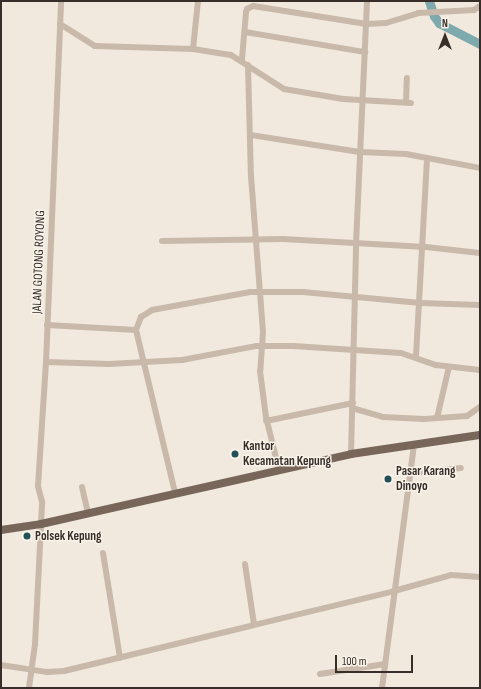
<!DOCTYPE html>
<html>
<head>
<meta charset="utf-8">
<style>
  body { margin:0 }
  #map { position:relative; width:481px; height:689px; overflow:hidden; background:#f1e9de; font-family:"Sofia Sans Condensed",sans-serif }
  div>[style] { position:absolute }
  .river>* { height:9px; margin:-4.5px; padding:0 4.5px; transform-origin:4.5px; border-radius:4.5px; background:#7ea9ad }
  .minor>* { height:6px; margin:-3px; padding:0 3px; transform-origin:3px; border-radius:3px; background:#c9b9aa }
  .major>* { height:8px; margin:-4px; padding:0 4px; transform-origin:4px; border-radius:4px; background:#78665b }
  .dots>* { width:11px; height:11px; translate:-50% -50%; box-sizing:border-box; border:2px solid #f9f3ea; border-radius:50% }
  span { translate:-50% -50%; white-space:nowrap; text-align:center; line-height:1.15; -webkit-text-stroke:3px #f9f3ea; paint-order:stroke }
  .street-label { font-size:13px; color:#372e29 }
  .poi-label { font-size:13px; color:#372e29; font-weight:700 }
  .left { translate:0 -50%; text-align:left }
  .frame { position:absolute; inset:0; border:2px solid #372e29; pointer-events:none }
  .north { position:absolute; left:425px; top:16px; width:40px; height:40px; -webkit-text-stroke:3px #f9f3ea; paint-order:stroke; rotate:0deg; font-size:11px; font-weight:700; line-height:16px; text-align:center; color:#372e29 }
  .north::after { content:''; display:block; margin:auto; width:14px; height:18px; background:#372e29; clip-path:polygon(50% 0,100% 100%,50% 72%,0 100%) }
  .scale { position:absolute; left:335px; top:655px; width:78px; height:18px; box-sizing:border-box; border:2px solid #372e29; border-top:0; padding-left:5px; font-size:12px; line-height:14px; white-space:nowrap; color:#372e29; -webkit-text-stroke:3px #f9f3ea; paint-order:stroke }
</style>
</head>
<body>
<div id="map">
  <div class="river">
    <div style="left:429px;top:1px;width:16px;rotate:72deg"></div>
    <div style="left:434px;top:16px;width:9px;rotate:54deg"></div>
    <div style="left:439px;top:23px;width:46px;rotate:27.1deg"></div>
  </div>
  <div class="minor">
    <div style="left:60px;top:24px;width:41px;rotate:32.2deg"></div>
    <div style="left:95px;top:46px;width:98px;rotate:1.8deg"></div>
    <div style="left:193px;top:49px;width:38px;rotate:9deg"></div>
    <div style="left:231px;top:55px;width:63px;rotate:32.7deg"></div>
    <div style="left:284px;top:89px;width:60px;rotate:9.6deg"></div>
    <div style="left:343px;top:99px;width:68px;rotate:3.4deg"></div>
    <div style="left:245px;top:32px;width:122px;rotate:9.5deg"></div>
    <div style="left:193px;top:49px;width:48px;rotate:-84.1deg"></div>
    <div style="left:242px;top:59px;width:47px;rotate:-85.1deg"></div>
    <div style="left:246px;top:12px;width:3px;rotate:-72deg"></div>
    <div style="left:247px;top:9px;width:7px;rotate:-27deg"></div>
    <div style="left:253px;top:6px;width:115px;rotate:9deg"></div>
    <div style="left:367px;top:24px;width:19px;rotate:-3deg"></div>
    <div style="left:386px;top:23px;width:34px;rotate:-17deg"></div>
    <div style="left:418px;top:13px;width:56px;rotate:-3.1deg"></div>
    <div style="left:474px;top:10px;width:7px;rotate:-34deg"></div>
    <div style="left:248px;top:65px;width:111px;rotate:88.5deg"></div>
    <div style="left:251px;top:176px;width:156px;rotate:85.6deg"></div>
    <div style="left:263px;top:332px;width:39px;rotate:94deg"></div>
    <div style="left:260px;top:371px;width:46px;rotate:82.6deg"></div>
    <div style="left:266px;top:417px;width:55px;rotate:76.2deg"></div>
    <div style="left:406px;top:102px;width:24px;rotate:-88deg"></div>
    <div style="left:251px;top:135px;width:110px;rotate:8.9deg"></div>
    <div style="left:360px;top:152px;width:46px;rotate:2.5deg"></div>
    <div style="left:406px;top:154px;width:75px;rotate:10.7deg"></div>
    <div style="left:162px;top:241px;width:121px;rotate:-0.9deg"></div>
    <div style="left:283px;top:239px;width:143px;rotate:3.2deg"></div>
    <div style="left:426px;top:247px;width:54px;rotate:6.3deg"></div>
    <div style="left:47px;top:325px;width:89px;rotate:3.2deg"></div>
    <div style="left:136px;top:330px;width:168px;rotate:76.5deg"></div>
    <div style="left:136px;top:330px;width:14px;rotate:-69deg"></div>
    <div style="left:141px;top:317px;width:13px;rotate:-32deg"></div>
    <div style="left:152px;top:310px;width:100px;rotate:-10.4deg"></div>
    <div style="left:250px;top:292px;width:53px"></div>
    <div style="left:303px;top:292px;width:118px;rotate:5.4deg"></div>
    <div style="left:420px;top:303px;width:60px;rotate:1.9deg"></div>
    <div style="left:416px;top:356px;width:197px;rotate:-86.8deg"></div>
    <div style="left:46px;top:362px;width:63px;rotate:1.8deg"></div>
    <div style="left:109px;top:364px;width:73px;rotate:-3.1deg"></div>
    <div style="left:182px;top:360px;width:75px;rotate:-10.7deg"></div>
    <div style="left:256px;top:346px;width:37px"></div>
    <div style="left:293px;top:346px;width:108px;rotate:3.7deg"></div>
    <div style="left:401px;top:353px;width:37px;rotate:19deg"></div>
    <div style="left:436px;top:365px;width:44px;rotate:6.5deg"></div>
    <div style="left:352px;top:408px;width:32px;rotate:16deg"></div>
    <div style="left:383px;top:417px;width:41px;rotate:2.8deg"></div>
    <div style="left:424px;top:419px;width:43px;rotate:-4deg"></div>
    <div style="left:467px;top:416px;width:16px;rotate:-35deg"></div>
    <div style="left:437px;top:418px;width:52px;rotate:-76.8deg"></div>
    <div style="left:266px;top:421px;width:89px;rotate:-11.7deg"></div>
    <div style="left:351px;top:454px;width:210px;rotate:-88.6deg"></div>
    <div style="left:356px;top:244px;width:243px;rotate:-87.4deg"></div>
    <div style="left:411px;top:473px;width:50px;rotate:-5.7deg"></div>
    <div style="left:82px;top:487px;width:27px;rotate:77deg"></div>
    <div style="left:103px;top:553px;width:106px;rotate:80.8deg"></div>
    <div style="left:245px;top:564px;width:61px;rotate:81.5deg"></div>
    <div style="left:1px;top:665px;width:47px;rotate:8.7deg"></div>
    <div style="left:47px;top:672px;width:17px;rotate:-3deg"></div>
    <div style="left:64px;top:671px;width:340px;rotate:-13.6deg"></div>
    <div style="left:394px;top:591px;width:59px;rotate:-15.7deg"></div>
    <div style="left:451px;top:575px;width:29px;rotate:4deg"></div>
    <div style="left:320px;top:674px;width:66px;rotate:-8.7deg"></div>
    <div style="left:29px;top:688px;width:44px;rotate:-82.2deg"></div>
    <div style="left:35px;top:644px;width:120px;rotate:-87.1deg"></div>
    <div style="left:41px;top:524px;width:22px;rotate:-87deg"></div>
    <div style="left:42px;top:502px;width:16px;rotate:-104deg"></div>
    <div style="left:38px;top:486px;width:124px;rotate:-86.3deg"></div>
    <div style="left:46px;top:362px;width:361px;rotate:-87.6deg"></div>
    <div style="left:382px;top:688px;width:246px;rotate:-82.5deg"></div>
  </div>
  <div class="major">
    <div style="left:1px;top:530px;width:40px;rotate:-8.5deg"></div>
    <div style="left:41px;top:524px;width:318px;rotate:-12.7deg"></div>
    <div style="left:351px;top:454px;width:130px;rotate:-8.4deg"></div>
  </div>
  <div class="dots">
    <div style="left:235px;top:454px;background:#215157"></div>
    <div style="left:388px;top:479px;background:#215157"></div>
    <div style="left:27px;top:536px;background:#215157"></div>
  </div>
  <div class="street-label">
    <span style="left:39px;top:262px;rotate:-88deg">JALAN GOTONG ROYONG</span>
  </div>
  <div class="poi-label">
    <span class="left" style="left:243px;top:454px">Kantor<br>Kecamatan Kepung</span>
    <span class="left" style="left:396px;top:479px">Pasar Karang<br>Dinoyo</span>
    <span class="left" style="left:35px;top:536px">Polsek Kepung</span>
  </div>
  <div class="frame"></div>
  <div class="north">N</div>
  <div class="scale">100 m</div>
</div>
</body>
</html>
